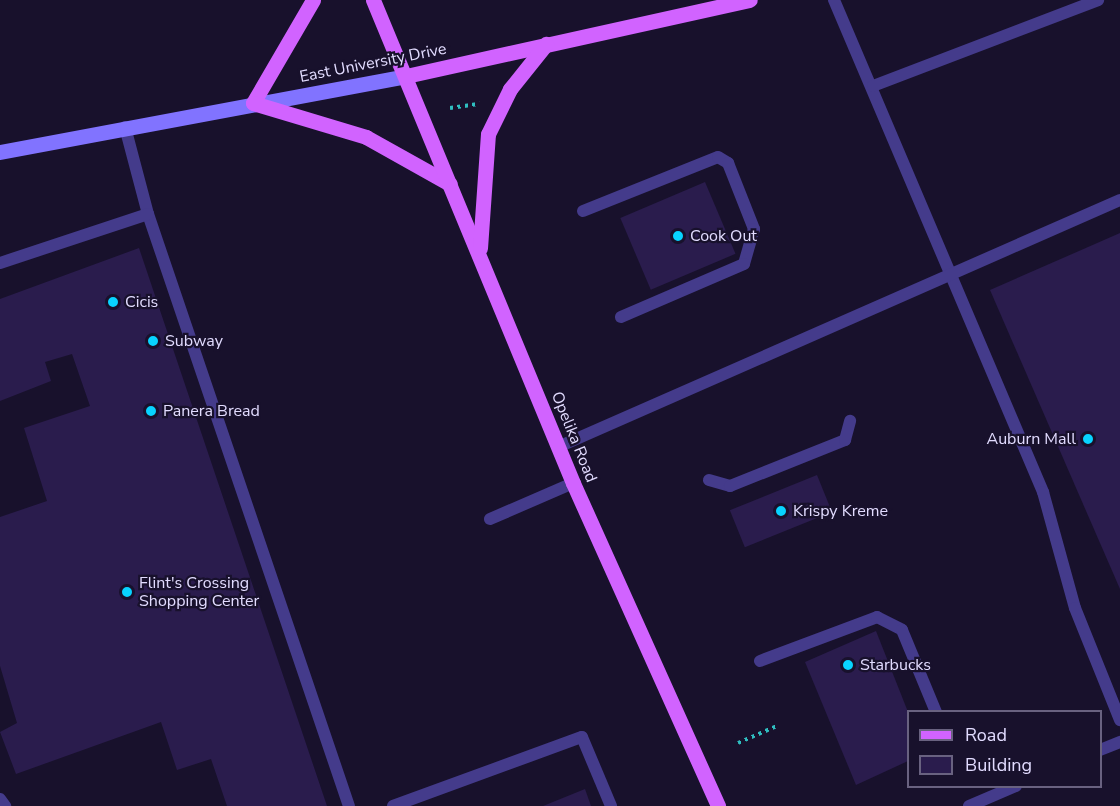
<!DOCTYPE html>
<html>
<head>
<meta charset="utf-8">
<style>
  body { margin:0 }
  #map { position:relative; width:1120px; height:806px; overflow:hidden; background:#18112c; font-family:"Nunito Sans",sans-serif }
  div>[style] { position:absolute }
  .building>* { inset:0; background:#2a1c4d; transform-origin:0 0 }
  .path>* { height:4px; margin-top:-2px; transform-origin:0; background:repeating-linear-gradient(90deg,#2fbec0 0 3px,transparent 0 7.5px) }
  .lane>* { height:12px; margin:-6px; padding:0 6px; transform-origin:6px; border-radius:6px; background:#443b8b }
  .secondary>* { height:15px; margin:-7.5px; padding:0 7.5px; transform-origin:7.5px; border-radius:7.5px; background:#8173ff }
  .primary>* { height:15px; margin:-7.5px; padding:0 7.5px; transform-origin:7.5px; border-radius:7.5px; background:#d163ff }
  .dots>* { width:16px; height:16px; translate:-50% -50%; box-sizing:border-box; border:3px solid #18112c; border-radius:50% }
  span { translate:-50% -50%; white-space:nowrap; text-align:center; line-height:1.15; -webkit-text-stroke:4.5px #18112c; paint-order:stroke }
  .street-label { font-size:16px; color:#e2dcff }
  .poi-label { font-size:16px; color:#e2dcff }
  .left { translate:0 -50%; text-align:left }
  .right { translate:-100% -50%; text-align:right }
  .legend { position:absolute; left:907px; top:710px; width:195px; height:78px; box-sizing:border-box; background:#18112c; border:2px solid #696280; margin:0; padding:8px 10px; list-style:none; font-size:18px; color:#e2dcff }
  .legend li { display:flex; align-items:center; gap:12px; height:30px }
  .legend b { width:30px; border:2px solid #696280 }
</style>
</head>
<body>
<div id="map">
  <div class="building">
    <div style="left:705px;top:182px;width:78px;height:92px;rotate:67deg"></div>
    <div style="clip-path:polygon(1120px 233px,1120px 589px,990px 290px)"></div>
    <div style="clip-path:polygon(139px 248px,327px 806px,227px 806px,211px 759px,177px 770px,161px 722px,16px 774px,0 732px,17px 723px,0 666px,0 517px,47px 501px,24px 428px,90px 406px,72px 354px,45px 362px,51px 381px,0 401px,0 299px)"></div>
    <div style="left:817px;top:475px;width:40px;height:94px;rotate:68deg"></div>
    <div style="clip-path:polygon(876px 631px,908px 712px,908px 761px,856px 785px,805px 662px)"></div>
    <div style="clip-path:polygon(585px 789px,591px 806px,543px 806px)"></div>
  </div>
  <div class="path">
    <div style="left:450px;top:108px;width:30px;rotate:-8deg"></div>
    <div style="left:738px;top:743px;width:43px;rotate:-23.6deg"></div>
  </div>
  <div class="lane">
    <div style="left:834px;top:0;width:535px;rotate:66.98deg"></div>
    <div style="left:1043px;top:492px;width:120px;rotate:74.6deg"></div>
    <div style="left:1075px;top:608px;width:121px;rotate:68.1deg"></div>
    <div style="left:873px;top:86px;width:241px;rotate:-20.9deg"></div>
    <div style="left:125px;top:127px;width:90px;rotate:75.2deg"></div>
    <div style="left:148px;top:214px;width:625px;rotate:71.25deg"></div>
    <div style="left:583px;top:211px;width:145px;rotate:-21.8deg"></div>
    <div style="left:718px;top:157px;width:12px;rotate:31deg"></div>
    <div style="left:728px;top:163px;width:71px;rotate:68.5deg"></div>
    <div style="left:754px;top:229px;width:36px;rotate:106deg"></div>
    <div style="left:744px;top:264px;width:134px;rotate:156.7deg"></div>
    <div style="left:0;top:263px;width:156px;rotate:-18.3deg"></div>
    <div style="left:558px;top:447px;width:614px;rotate:-23.73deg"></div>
    <div style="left:709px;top:480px;width:22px;rotate:16deg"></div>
    <div style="left:730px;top:486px;width:124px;rotate:-21.8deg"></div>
    <div style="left:845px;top:440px;width:20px;rotate:-75deg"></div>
    <div style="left:490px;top:519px;width:90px;rotate:-23.4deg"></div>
    <div style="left:760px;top:661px;width:125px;rotate:-20.6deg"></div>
    <div style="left:877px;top:617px;width:28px;rotate:27deg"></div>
    <div style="left:902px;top:630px;width:89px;rotate:67.5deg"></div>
    <div style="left:1100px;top:750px;width:22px;rotate:-22deg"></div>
    <div style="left:0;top:799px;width:9px;rotate:54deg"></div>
    <div style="left:393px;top:806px;width:201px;rotate:-20.1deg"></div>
    <div style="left:582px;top:737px;width:75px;rotate:67.2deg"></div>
    <div style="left:969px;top:806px;width:51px;rotate:-23.1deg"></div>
  </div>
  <div class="secondary">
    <div style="left:0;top:152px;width:413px;rotate:-10.6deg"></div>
  </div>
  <div class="primary">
    <div style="left:313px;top:0;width:119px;rotate:120.2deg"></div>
    <div style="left:253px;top:103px;width:118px;rotate:16.7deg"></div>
    <div style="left:366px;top:137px;width:96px;rotate:29.2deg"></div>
    <div style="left:373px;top:0;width:523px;rotate:67.51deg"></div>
    <div style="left:573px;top:483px;width:354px;rotate:65.8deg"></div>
    <div style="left:406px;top:76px;width:352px;rotate:-12.5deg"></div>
    <div style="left:480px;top:248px;width:114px;rotate:-86deg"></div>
    <div style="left:488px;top:134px;width:50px;rotate:-63.9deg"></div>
    <div style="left:510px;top:89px;width:58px;rotate:-51.3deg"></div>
  </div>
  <div class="dots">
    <div style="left:678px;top:236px;background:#08d3ff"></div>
    <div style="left:113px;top:302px;background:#08d3ff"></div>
    <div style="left:153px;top:341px;background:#08d3ff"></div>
    <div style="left:151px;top:411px;background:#08d3ff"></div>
    <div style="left:1088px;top:439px;background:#08d3ff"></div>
    <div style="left:781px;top:511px;background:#08d3ff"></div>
    <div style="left:127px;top:592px;background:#08d3ff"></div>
    <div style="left:848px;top:665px;background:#08d3ff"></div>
  </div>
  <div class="street-label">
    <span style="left:373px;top:63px;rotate:-11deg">East University Drive</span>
    <span style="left:574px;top:437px;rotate:68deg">Opelika Road</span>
  </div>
  <div class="poi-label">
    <span class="left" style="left:690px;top:236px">Cook Out</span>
    <span class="left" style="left:125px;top:302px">Cicis</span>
    <span class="left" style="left:165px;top:341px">Subway</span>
    <span class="left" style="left:163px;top:411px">Panera Bread</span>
    <span class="right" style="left:1076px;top:439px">Auburn Mall</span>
    <span class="left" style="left:793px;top:511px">Krispy Kreme</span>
    <span class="left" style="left:139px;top:592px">Flint's Crossing<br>Shopping Center</span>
    <span class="left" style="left:860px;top:665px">Starbucks</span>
  </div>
  <ul class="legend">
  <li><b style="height:8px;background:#d163ff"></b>Road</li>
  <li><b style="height:16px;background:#2a1c4d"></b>Building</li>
  </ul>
</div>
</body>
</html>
